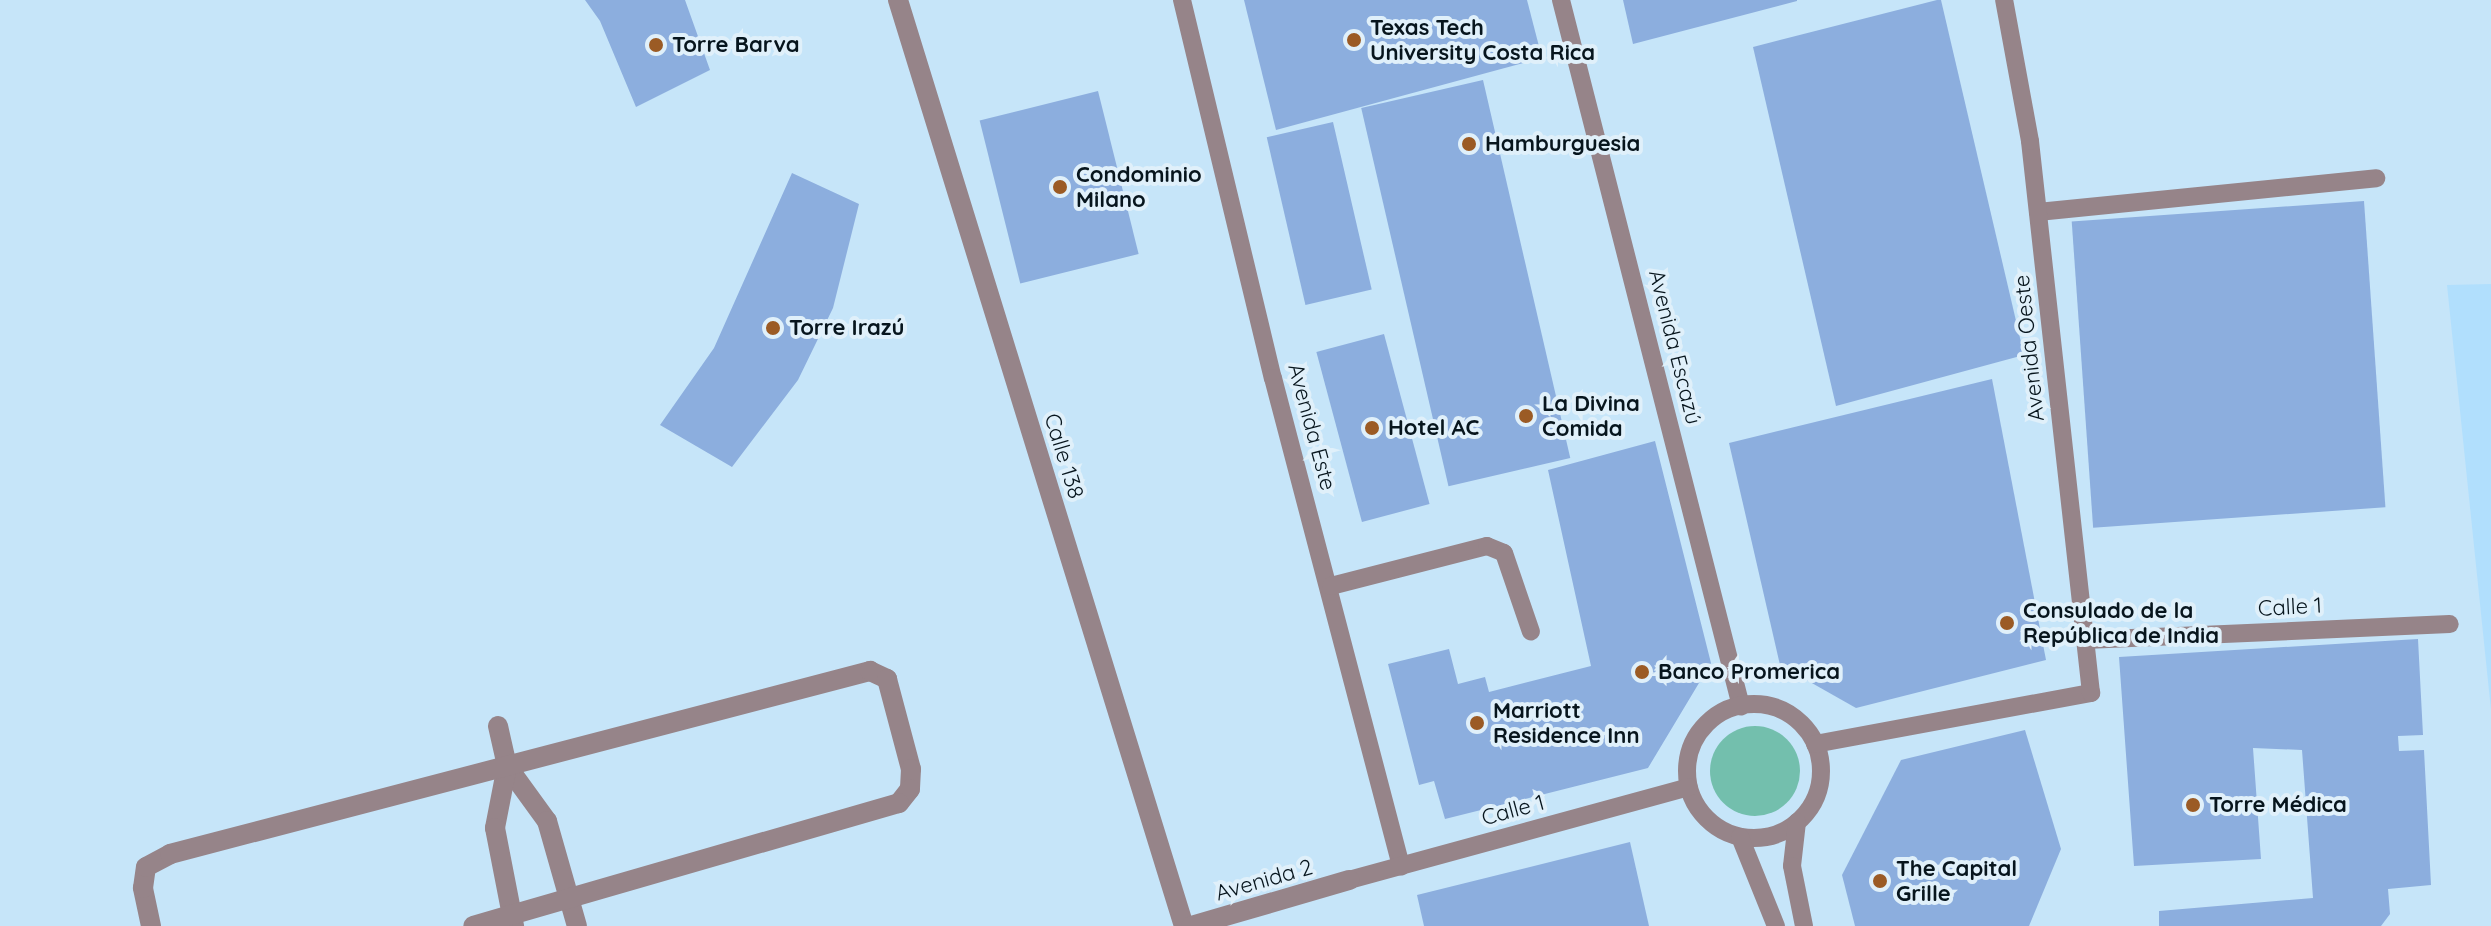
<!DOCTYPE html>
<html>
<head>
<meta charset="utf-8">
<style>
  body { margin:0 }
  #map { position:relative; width:2491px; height:926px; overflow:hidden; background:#c6e5f9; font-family:Quicksand,sans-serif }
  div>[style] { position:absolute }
  .built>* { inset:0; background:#b1dffd }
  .water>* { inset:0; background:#73bfad }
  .round { border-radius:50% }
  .building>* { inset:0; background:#8caede; transform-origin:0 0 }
  .lane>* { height:18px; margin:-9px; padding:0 9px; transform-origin:9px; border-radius:9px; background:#968489 }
  .lane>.ring { margin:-9px; padding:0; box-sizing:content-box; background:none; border:18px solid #968489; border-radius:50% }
  .street>* { height:20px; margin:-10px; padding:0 10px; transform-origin:10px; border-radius:10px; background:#968489 }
  .dots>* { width:22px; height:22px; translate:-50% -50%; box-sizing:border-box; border:4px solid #e0f0fa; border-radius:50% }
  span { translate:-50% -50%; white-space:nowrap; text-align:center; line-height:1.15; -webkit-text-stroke:8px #e0f0fa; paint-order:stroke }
  .poi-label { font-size:22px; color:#07151d; font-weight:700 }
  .left { translate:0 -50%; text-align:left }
  .street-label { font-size:22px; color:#07151d }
</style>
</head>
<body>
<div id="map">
  <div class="built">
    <div style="clip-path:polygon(2491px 284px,2491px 710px,2447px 285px)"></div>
  </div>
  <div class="water">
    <div class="round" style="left:1710px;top:726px;width:90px;height:90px"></div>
  </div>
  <div class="building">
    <div style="clip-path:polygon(585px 0,685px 0,710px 70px,636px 107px,600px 21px)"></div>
    <div style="clip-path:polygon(1244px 0,1527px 0,1542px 58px,1276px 130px)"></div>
    <div style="clip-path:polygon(1623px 0,1797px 0,1797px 1px,1633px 44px)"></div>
    <div style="clip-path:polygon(1937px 0,1941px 0,2024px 355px,1836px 406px,1753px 47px)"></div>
    <div style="left:1483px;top:80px;width:388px;height:125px;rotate:77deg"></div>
    <div style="left:1098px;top:91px;width:168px;height:122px;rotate:76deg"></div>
    <div style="left:1333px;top:122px;width:172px;height:68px;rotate:77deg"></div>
    <div style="clip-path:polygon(792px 173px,859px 204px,833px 308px,798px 380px,732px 467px,660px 425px,714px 348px)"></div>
    <div style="left:2364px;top:201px;width:307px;height:293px;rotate:86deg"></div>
    <div style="left:1384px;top:334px;width:176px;height:70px;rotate:75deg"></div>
    <div style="clip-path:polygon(1992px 379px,2046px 660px,1856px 708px,1780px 665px,1729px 443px)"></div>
    <div style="clip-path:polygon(1655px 441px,1711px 663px,1648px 768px,1445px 819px,1434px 781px,1419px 785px,1388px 664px,1449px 649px,1458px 684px,1485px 677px,1489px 692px,1591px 666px,1548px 470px)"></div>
    <div style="clip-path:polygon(2418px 639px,2423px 735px,2398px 736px,2399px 751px,2424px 750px,2431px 885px,2388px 889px,2390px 914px,2381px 926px,2159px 926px,2159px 911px,2313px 898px,2302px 750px,2253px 748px,2261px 859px,2134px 866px,2119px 657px)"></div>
    <div style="clip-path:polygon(2025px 730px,2061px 849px,2029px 926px,1855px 926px,1842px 875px,1901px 760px)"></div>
    <div style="clip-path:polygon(1630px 842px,1649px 926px,1424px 926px,1417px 895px)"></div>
  </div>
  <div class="lane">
    <div style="left:1182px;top:0;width:389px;rotate:76.5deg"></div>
    <div style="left:1273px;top:378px;width:505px;rotate:75.3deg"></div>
    <div style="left:1561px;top:0;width:729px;rotate:75.7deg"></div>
    <div style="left:2038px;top:212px;width:340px;rotate:-5.7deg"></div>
    <div style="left:1331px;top:586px;width:161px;rotate:-14.4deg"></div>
    <div style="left:1487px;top:546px;width:18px;rotate:22deg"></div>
    <div style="left:1504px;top:553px;width:83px;rotate:71.1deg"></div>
    <div style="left:2085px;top:640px;width:365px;rotate:-2.5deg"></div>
    <div class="ring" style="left:1687px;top:704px;width:116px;height:116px"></div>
    <div style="left:1815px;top:744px;width:281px;rotate:-10.5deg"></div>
    <div style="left:2091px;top:693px;width:555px;rotate:-96.31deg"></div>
    <div style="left:2030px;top:141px;width:143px;rotate:-100.4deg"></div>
    <div style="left:1797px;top:822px;width:44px;rotate:96.5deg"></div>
    <div style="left:1792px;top:866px;width:61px;rotate:78.7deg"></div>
    <div style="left:1740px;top:837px;width:96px;rotate:68deg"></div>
    <div style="left:1349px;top:880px;width:352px;rotate:-15.3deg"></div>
  </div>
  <div class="street">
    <div style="left:898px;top:0;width:969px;rotate:72.84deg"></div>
    <div style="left:498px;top:726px;width:41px;rotate:77.3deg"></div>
    <div style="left:507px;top:766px;width:68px;rotate:54deg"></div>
    <div style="left:547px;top:821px;width:109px;rotate:74.1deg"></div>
    <div style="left:507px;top:766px;width:63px;rotate:101deg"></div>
    <div style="left:495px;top:828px;width:100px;rotate:79deg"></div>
    <div style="left:151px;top:926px;width:39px;rotate:-102deg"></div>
    <div style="left:143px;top:888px;width:21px;rotate:-82deg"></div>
    <div style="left:146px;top:867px;width:27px;rotate:-28deg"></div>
    <div style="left:170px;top:854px;width:724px;rotate:-14.65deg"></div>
    <div style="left:870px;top:671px;width:19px;rotate:25deg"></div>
    <div style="left:887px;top:679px;width:93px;rotate:75.1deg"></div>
    <div style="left:911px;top:769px;width:20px;rotate:93deg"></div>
    <div style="left:910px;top:789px;width:18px;rotate:128deg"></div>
    <div style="left:899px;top:803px;width:443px;rotate:163.9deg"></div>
    <div style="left:1191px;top:926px;width:165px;rotate:-16.2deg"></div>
  </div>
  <div class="dots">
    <div style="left:1354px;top:40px;background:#9b5b25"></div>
    <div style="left:656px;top:45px;background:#9b5b25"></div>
    <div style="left:1469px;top:144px;background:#9b5b25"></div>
    <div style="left:1060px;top:187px;background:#9b5b25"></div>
    <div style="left:773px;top:328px;background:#9b5b25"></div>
    <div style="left:1526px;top:416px;background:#9b5b25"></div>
    <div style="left:1372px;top:428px;background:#9b5b25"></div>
    <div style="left:2007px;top:623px;background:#9b5b25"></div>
    <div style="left:1642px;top:672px;background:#9b5b25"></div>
    <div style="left:1477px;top:723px;background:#9b5b25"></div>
    <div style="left:2193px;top:805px;background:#9b5b25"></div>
    <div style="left:1880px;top:881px;background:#9b5b25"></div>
  </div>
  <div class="poi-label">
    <span class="left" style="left:1370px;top:40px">Texas Tech<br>University Costa Rica</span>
    <span class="left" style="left:672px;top:45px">Torre Barva</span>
    <span class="left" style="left:1485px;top:144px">Hamburguesia</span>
    <span class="left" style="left:1076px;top:187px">Condominio<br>Milano</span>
    <span class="left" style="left:789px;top:328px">Torre Irazú</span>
    <span class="left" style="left:1542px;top:416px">La Divina<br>Comida</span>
    <span class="left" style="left:1388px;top:428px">Hotel AC</span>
    <span class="left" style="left:2023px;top:623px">Consulado de la<br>República de India</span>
    <span class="left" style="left:1658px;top:672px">Banco Promerica</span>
    <span class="left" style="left:1493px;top:723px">Marriott<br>Residence Inn</span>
    <span class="left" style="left:2209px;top:805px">Torre Médica</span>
    <span class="left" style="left:1896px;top:881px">The Capital<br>Grille</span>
  </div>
  <div class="street-label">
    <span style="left:1675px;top:347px;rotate:76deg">Avenida Escazú</span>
    <span style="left:2029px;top:348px;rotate:-96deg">Avenida Oeste</span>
    <span style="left:1312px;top:427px;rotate:75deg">Avenida Este</span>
    <span style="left:1064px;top:456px;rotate:73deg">Calle 138</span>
    <span style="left:2290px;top:607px;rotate:-3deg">Calle 1</span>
    <span style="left:1513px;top:810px;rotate:-15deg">Calle 1</span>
    <span style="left:1264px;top:880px;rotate:-16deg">Avenida 2</span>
  </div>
</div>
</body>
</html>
